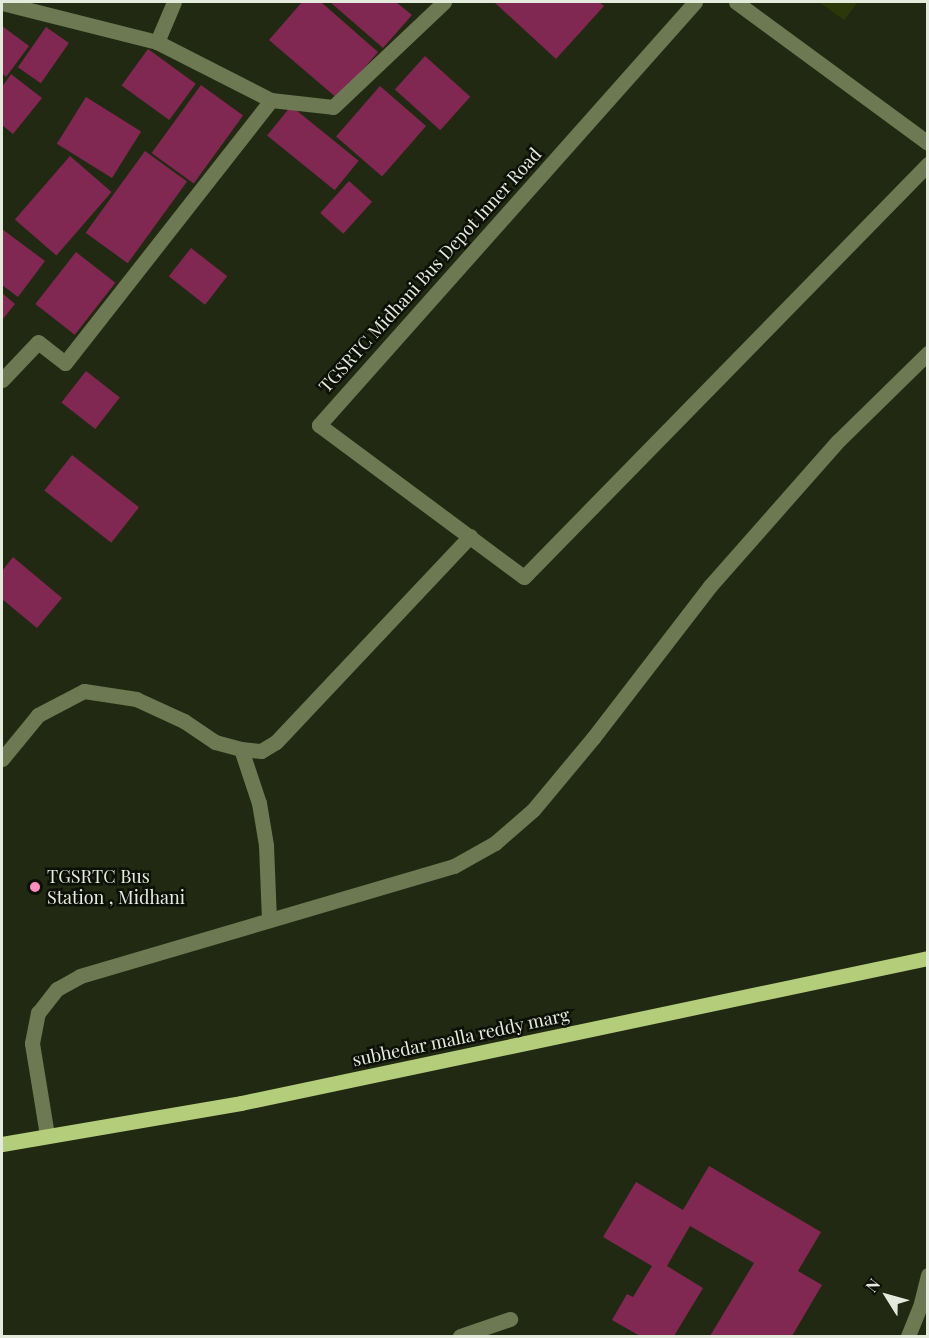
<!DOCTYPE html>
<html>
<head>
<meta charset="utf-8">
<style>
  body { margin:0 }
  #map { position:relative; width:929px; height:1338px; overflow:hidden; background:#222912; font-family:"Playfair Display",serif }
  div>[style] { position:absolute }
  .green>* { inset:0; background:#2c380a }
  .building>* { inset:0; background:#802752; transform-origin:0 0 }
  .minor>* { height:15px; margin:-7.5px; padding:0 7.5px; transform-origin:7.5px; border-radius:7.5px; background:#6c7952 }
  .major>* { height:15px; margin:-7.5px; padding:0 7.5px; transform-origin:7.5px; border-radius:7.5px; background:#b3cd7b }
  .dots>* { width:16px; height:16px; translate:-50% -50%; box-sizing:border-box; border:3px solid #0d1007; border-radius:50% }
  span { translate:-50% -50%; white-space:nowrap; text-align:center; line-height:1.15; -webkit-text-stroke:5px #0d1007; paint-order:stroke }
  .street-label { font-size:18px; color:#e5ebdc }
  .poi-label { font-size:18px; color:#e5ebdc }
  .left { translate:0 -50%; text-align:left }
  .frame { position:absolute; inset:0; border:3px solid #e5ebdc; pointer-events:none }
  .north { position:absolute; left:857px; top:1266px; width:60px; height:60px; -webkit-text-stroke:4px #0d1007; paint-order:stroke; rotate:307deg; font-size:16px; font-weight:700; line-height:24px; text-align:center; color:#e5ebdc }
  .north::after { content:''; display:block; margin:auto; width:21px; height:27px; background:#e5ebdc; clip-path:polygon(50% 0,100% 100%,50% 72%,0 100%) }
</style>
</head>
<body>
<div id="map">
  <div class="green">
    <div style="clip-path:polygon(819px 2px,858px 2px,844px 20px)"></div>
  </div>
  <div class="building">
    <div style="clip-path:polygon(302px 2px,321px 2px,378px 52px,338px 99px,269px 40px)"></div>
    <div style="clip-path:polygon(330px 2px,396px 2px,412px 15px,383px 48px)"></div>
    <div style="clip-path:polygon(494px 2px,599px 2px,604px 6px,556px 59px)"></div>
    <div style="clip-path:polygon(2px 26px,29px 46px,6px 77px,2px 73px)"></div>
    <div style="left:46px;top:27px;width:28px;height:49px;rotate:35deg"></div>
    <div style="left:148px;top:49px;width:59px;height:45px;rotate:36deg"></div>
    <div style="left:425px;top:56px;width:61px;height:45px;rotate:42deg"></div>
    <div style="clip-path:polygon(11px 74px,42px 98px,13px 134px,2px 125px,2px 87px)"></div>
    <div style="left:201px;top:85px;width:52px;height:84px;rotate:36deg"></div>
    <div style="left:380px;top:86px;width:61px;height:67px;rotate:41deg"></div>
    <div style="left:86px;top:97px;width:65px;height:55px;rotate:32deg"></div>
    <div style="left:291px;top:106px;width:87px;height:38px;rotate:39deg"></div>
    <div style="left:145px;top:151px;width:52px;height:101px;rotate:36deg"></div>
    <div style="left:70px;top:156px;width:55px;height:84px;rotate:41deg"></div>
    <div style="left:349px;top:181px;width:31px;height:43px;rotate:42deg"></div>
    <div style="clip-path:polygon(2px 229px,45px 261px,18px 297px,2px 285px)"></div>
    <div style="left:191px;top:248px;width:46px;height:36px;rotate:38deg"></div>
    <div style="left:76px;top:252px;width:50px;height:66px;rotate:38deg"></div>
    <div style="clip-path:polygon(2px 293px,15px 304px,2px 320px)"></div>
    <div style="left:86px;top:371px;width:43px;height:40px;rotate:38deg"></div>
    <div style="left:72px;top:455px;width:85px;height:45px;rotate:38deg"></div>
    <div style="clip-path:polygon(13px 557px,62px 598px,37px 628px,2px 599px,2px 571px)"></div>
    <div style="clip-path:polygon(709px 1166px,821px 1232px,798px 1271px,822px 1285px,792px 1336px,710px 1336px,754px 1263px,690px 1226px,667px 1266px,703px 1288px,674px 1336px,640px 1336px,612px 1320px,627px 1294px,633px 1297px,652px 1266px,603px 1237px,636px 1182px,683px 1210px)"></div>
  </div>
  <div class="minor">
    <div style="left:695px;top:2px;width:566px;rotate:131.63deg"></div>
    <div style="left:319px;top:425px;width:255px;rotate:36.6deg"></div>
    <div style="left:524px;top:577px;width:578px;rotate:-45.63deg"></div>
    <div style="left:736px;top:2px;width:238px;rotate:36.3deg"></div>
    <div style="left:2px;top:3px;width:160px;rotate:14.1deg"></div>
    <div style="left:157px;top:42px;width:128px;rotate:27deg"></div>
    <div style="left:271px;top:100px;width:62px;rotate:6.4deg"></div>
    <div style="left:333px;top:107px;width:153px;rotate:-43.4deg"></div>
    <div style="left:157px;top:42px;width:43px;rotate:-67deg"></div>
    <div style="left:2px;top:380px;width:52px;rotate:-46.5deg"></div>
    <div style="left:38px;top:342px;width:34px;rotate:38deg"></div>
    <div style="left:65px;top:363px;width:334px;rotate:-51.9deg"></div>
    <div style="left:241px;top:749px;width:57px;rotate:71.6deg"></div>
    <div style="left:259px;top:803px;width:43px;rotate:80.5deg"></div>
    <div style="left:266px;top:845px;width:75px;rotate:87.7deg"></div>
    <div style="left:2px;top:759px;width:57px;rotate:-50.7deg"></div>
    <div style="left:38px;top:715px;width:52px;rotate:-27.6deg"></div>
    <div style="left:84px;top:691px;width:53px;rotate:8.7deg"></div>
    <div style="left:136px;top:699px;width:53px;rotate:24.6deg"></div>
    <div style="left:184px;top:721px;width:37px;rotate:34deg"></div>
    <div style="left:215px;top:742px;width:27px;rotate:15deg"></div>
    <div style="left:241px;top:749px;width:20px;rotate:6deg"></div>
    <div style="left:261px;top:751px;width:17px;rotate:-31deg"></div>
    <div style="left:276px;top:742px;width:283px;rotate:-46.7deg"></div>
    <div style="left:47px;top:1135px;width:93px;rotate:-99.3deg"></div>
    <div style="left:32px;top:1043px;width:31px;rotate:-79deg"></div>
    <div style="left:38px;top:1013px;width:31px;rotate:-52deg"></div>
    <div style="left:57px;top:989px;width:26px;rotate:-29deg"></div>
    <div style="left:80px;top:976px;width:390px;rotate:-16.4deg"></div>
    <div style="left:454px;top:866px;width:47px;rotate:-29.3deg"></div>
    <div style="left:495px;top:843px;width:50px;rotate:-41deg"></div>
    <div style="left:533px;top:810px;width:94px;rotate:-50.2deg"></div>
    <div style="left:593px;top:738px;width:192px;rotate:-52.4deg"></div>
    <div style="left:710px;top:586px;width:193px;rotate:-48.6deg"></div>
    <div style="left:838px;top:441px;width:126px;rotate:-44.4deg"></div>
    <div style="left:460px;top:1336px;width:53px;rotate:-18.8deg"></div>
    <div style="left:908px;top:1336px;width:31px;rotate:-68deg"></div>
    <div style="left:920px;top:1307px;width:33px;rotate:-76deg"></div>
  </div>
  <div class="major">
    <div style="left:2px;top:1144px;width:242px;rotate:-9.7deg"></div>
    <div style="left:241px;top:1103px;width:702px;rotate:-11.92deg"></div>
  </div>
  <div class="dots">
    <div style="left:35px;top:887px;background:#fe8ebe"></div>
  </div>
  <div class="street-label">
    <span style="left:430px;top:270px;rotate:-48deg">TGSRTC Midhani Bus Depot Inner Road</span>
    <span style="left:461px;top:1037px;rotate:-12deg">subhedar malla reddy marg</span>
  </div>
  <div class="poi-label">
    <span class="left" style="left:47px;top:887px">TGSRTC Bus<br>Station , Midhani</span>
  </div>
  <div class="frame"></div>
  <div class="north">N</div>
</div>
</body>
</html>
